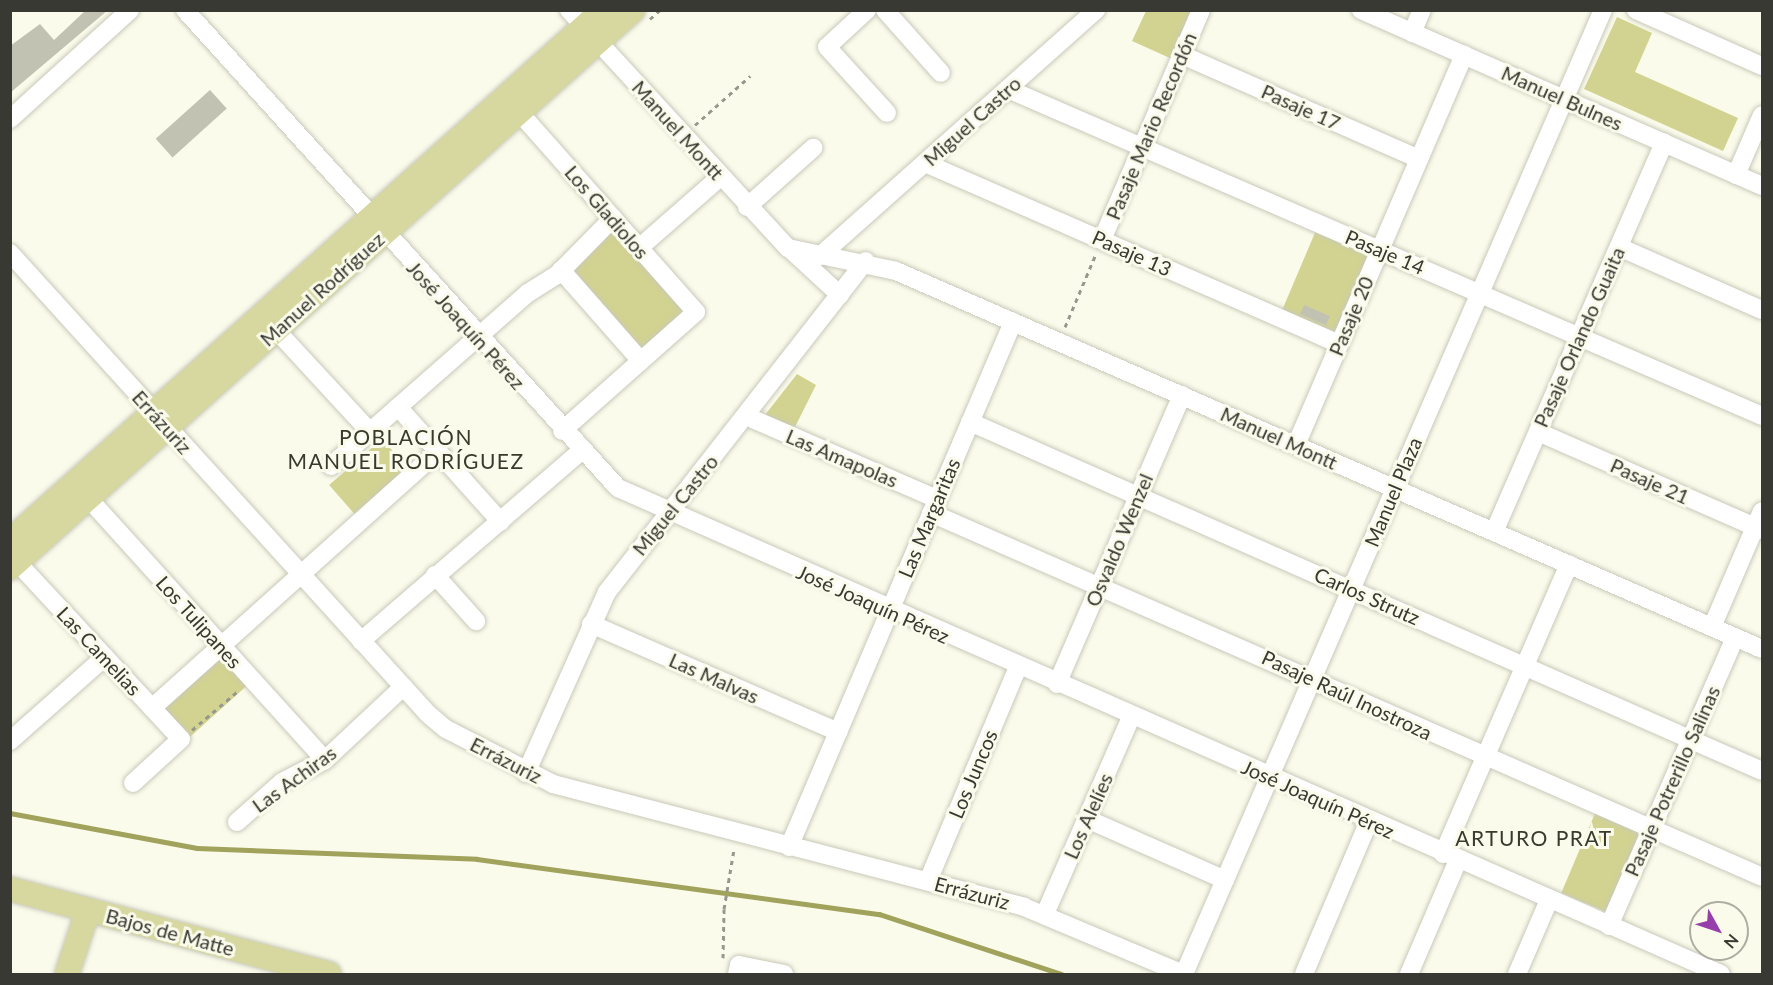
<!DOCTYPE html>
<html>
<head>
<meta charset="utf-8">
<style>
  body { margin:0 }
  #map { position:relative; width:1773px; height:985px; overflow:hidden; background:#fafbeb; font-family:Lato,sans-serif }
  div>[style] { position:absolute }
  .green>* { inset:0; background:#d2d390; transform-origin:0 0 }
  .stream>* { height:4.5px; margin:-2.25px; padding:0 2.25px; transform-origin:2.25px; border-radius:2.25px; background:#a1a25b }
  .building>* { inset:0; background:#c2c2b3; transform-origin:0 0 }
  .path>* { height:3px; margin-top:-1.5px; transform-origin:0; background:repeating-linear-gradient(90deg,#97988d 0 4.5px,transparent 0 9px) }
  .roads { filter:drop-shadow(0 0 2px #c9c9ba) drop-shadow(0 0 2px #c9c9ba) }
  .minor>* { height:18px; margin:-9px; padding:0 9px; transform-origin:9px; border-radius:9px; background:#fff }
  .major>* { height:24px; margin:-12px; padding:0 12px; transform-origin:12px; border-radius:12px; background:#d7d7a0 }
  span { translate:-50% -50%; white-space:nowrap; text-align:center; line-height:1.15; -webkit-text-stroke:6px #fafbeb; paint-order:stroke }
  .street-label { font-size:20px; color:#393933 }
  .neighbourhood-label { font-size:21px; color:#39392c; letter-spacing:1.5px }
  .frame { position:absolute; inset:0; border:12px solid #393933; pointer-events:none }
  .north { position:absolute; left:1689px; top:901px; width:60px; height:60px; box-sizing:border-box; background:#fafbeb; border:2px solid #adada1; border-radius:50%; rotate:130deg; font-size:16px; font-weight:700; line-height:24px; text-align:center; color:#393933 }
  .north::after { content:''; display:block; margin:auto; width:21px; height:27px; background:#963fab; clip-path:polygon(50% 0,100% 100%,50% 72%,0 100%) }
</style>
</head>
<body>
<div id="map">
  <div class="green">
    <div style="clip-path:polygon(1146px 11px,1194px 11px,1172px 59px,1132px 41px)"></div>
    <div style="clip-path:polygon(1617px 17px,1652px 33px,1635px 72px,1738px 118px,1723px 151px,1584px 89px)"></div>
    <div style="left:611px;top:227px;width:116px;height:61px;rotate:49deg"></div>
    <div style="left:1317px;top:228px;width:58px;height:94px;rotate:23deg"></div>
    <div style="clip-path:polygon(797px 374px,816px 385px,795px 427px,765px 415px)"></div>
    <div style="left:382px;top:439px;width:41px;height:70px;rotate:49deg"></div>
    <div style="left:220px;top:656px;width:40px;height:78px;rotate:48deg"></div>
    <div style="left:1596px;top:811px;width:49px;height:89px;rotate:23deg"></div>
  </div>
  <div class="stream">
    <div style="left:10px;top:813px;width:190px;rotate:10.6deg"></div>
    <div style="left:197px;top:848px;width:280px;rotate:2.2deg"></div>
    <div style="left:477px;top:859px;width:406px;rotate:7.8deg"></div>
    <div style="left:879px;top:914px;width:192px;rotate:18.2deg"></div>
  </div>
  <div class="building">
    <div style="clip-path:polygon(86px 10px,108px 10px,10px 93px,10px 46px,40px 24px,54px 40px)"></div>
    <div style="left:210px;top:90px;width:25px;height:73px;rotate:48deg"></div>
    <div style="left:1304px;top:305px;width:28px;height:10px;rotate:23deg"></div>
  </div>
  <div class="path">
    <div style="left:650px;top:19px;width:13px;rotate:-42deg"></div>
    <div style="left:695px;top:125px;width:74px;rotate:-41.7deg"></div>
    <div style="left:1065px;top:327px;width:77px;rotate:-67.1deg"></div>
    <div style="left:192px;top:730px;width:62px;rotate:-40.4deg"></div>
    <div style="left:723px;top:958px;width:49px;rotate:-88.8deg"></div>
    <div style="left:724px;top:909px;width:61px;rotate:-80.5deg"></div>
  </div>
  <div class="roads">
    <div class="minor">
      <div style="left:185px;top:10px;width:645px;rotate:47.83deg"></div>
      <div style="left:618px;top:488px;width:1205px;rotate:23.78deg"></div>
      <div style="left:569px;top:10px;width:323px;rotate:47.4deg"></div>
      <div style="left:788px;top:248px;width:110px;rotate:12deg"></div>
      <div style="left:896px;top:271px;width:945px;rotate:23.58deg"></div>
      <div style="left:867px;top:10px;width:54px;rotate:137.2deg"></div>
      <div style="left:827px;top:47px;width:89px;rotate:47.7deg"></div>
      <div style="left:885px;top:10px;width:84px;rotate:48.4deg"></div>
      <div style="left:1361px;top:10px;width:438px;rotate:23.7deg"></div>
      <div style="left:1636px;top:10px;width:138px;rotate:24deg"></div>
      <div style="left:1412px;top:33px;width:25px;rotate:-67deg"></div>
      <div style="left:1182px;top:55px;width:259px;rotate:23.7deg"></div>
      <div style="left:1008px;top:89px;width:822px;rotate:23.45deg"></div>
      <div style="left:519px;top:112px;width:267px;rotate:48.5deg"></div>
      <div style="left:696px;top:312px;width:179px;rotate:138.4deg"></div>
      <div style="left:10px;top:119px;width:162px;rotate:-42.2deg"></div>
      <div style="left:925px;top:163px;width:452px;rotate:23.6deg"></div>
      <div style="left:1736px;top:175px;width:65px;rotate:-66.6deg"></div>
      <div style="left:747px;top:207px;width:89px;rotate:-41.8deg"></div>
      <div style="left:1102px;top:240px;width:250px;rotate:-66.7deg"></div>
      <div style="left:1619px;top:247px;width:156px;rotate:23.8deg"></div>
      <div style="left:639px;top:248px;width:108px;rotate:-41.2deg"></div>
      <div style="left:790px;top:249px;width:68px;rotate:42.6deg"></div>
      <div style="left:10px;top:253px;width:622px;rotate:47.8deg"></div>
      <div style="left:428px;top:714px;width:23px;rotate:40deg"></div>
      <div style="left:446px;top:729px;width:120px;rotate:27.2deg"></div>
      <div style="left:553px;top:784px;width:487px;rotate:14.6deg"></div>
      <div style="left:1024px;top:907px;width:173px;rotate:22.8deg"></div>
      <div style="left:820px;top:256px;width:370px;rotate:-41.7deg"></div>
      <div style="left:561px;top:270px;width:121px;rotate:48.7deg"></div>
      <div style="left:276px;top:330px;width:139px;rotate:47.3deg"></div>
      <div style="left:398px;top:407px;width:154px;rotate:48.2deg"></div>
      <div style="left:746px;top:416px;width:208px;rotate:23.5deg"></div>
      <div style="left:970px;top:422px;width:865px;rotate:23.78deg"></div>
      <div style="left:1538px;top:432px;width:244px;rotate:23.6deg"></div>
      <div style="left:1296px;top:445px;width:425px;rotate:-66.7deg"></div>
      <div style="left:331px;top:466px;width:262px;rotate:-41.3deg"></div>
      <div style="left:528px;top:293px;width:34px;rotate:-32deg"></div>
      <div style="left:557px;top:275px;width:80px;rotate:-45.5deg"></div>
      <div style="left:80px;top:489px;width:365px;rotate:47.9deg"></div>
      <div style="left:931px;top:513px;width:907px;rotate:23.65deg"></div>
      <div style="left:1494px;top:532px;width:425px;rotate:-66.4deg"></div>
      <div style="left:17px;top:562px;width:241px;rotate:47.2deg"></div>
      <div style="left:181px;top:739px;width:65px;rotate:137.5deg"></div>
      <div style="left:435px;top:575px;width:62px;rotate:48.3deg"></div>
      <div style="left:591px;top:624px;width:270px;rotate:23.6deg"></div>
      <div style="left:1712px;top:627px;width:126px;rotate:-66.7deg"></div>
      <div style="left:361px;top:641px;width:289px;rotate:-40.8deg"></div>
      <div style="left:1057px;top:684px;width:315px;rotate:-66.6deg"></div>
      <div style="left:152px;top:708px;width:385px;rotate:-41.9deg"></div>
      <div style="left:10px;top:741px;width:127px;rotate:-41.5deg"></div>
      <div style="left:526px;top:773px;width:198px;rotate:-65.9deg"></div>
      <div style="left:607px;top:592px;width:420px;rotate:-52deg"></div>
      <div style="left:1087px;top:819px;width:151px;rotate:23.8deg"></div>
      <div style="left:237px;top:822px;width:60px;rotate:-41.6deg"></div>
      <div style="left:282px;top:782px;width:48px;rotate:-27.1deg"></div>
      <div style="left:325px;top:760px;width:107px;rotate:-43.1deg"></div>
      <div style="left:789px;top:847px;width:571px;rotate:-66.89deg"></div>
      <div style="left:1443px;top:854px;width:316px;rotate:-66.5deg"></div>
      <div style="left:928px;top:881px;width:232px;rotate:-67.2deg"></div>
      <div style="left:1045px;top:914px;width:215px;rotate:-66.4deg"></div>
      <div style="left:1609px;top:926px;width:315px;rotate:-66.4deg"></div>
      <div style="left:737px;top:974px;width:9px;rotate:-77deg"></div>
      <div style="left:739px;top:965px;width:46px;rotate:11.3deg"></div>
      <div style="left:1184px;top:974px;width:1051px;rotate:-66.51deg"></div>
      <div style="left:1304px;top:974px;width:166px;rotate:-67deg"></div>
      <div style="left:1409px;top:974px;width:124px;rotate:-66.7deg"></div>
      <div style="left:1517px;top:974px;width:81px;rotate:-66.6deg"></div>
    </div>
    <div class="major">
      <div style="left:10px;top:541px;width:796px;rotate:-41.84deg"></div>
      <div style="left:10px;top:568px;width:836px;rotate:-41.85deg"></div>
      <div style="left:10px;top:889px;width:330px;rotate:14.9deg"></div>
      <div style="left:67px;top:974px;width:67px;rotate:-71.8deg"></div>
    </div>
  </div>
  <div class="street-label">
    <span style="left:1562px;top:98px;rotate:24deg">Manuel Bulnes</span>
    <span style="left:1301px;top:107px;rotate:24deg">Pasaje 17</span>
    <span style="left:972px;top:121px;rotate:-42deg">Miguel Castro</span>
    <span style="left:1151px;top:126px;rotate:-67deg">Pasaje Mario Recordón</span>
    <span style="left:678px;top:130px;rotate:48deg">Manuel Montt</span>
    <span style="left:607px;top:212px;rotate:49deg">Los Gladiolos</span>
    <span style="left:1385px;top:252px;rotate:23deg">Pasaje 14</span>
    <span style="left:1132px;top:253px;rotate:24deg">Pasaje 13</span>
    <span style="left:322px;top:289px;rotate:-42deg">Manuel Rodríguez</span>
    <span style="left:1351px;top:316px;rotate:-67deg">Pasaje 20</span>
    <span style="left:466px;top:325px;rotate:48deg">José Joaquín Pérez</span>
    <span style="left:1579px;top:337px;rotate:-66deg">Pasaje Orlando Guaita</span>
    <span style="left:162px;top:422px;rotate:48deg">Errázuriz</span>
    <span style="left:1279px;top:438px;rotate:24deg">Manuel Montt</span>
    <span style="left:842px;top:458px;rotate:23deg">Las Amapolas</span>
    <span style="left:1650px;top:481px;rotate:24deg">Pasaje 21</span>
    <span style="left:1393px;top:492px;rotate:-67deg">Manuel Plaza</span>
    <span style="left:675px;top:505px;rotate:-51deg">Miguel Castro</span>
    <span style="left:929px;top:518px;rotate:-67deg">Las Margaritas</span>
    <span style="left:1119px;top:540px;rotate:-67deg">Osvaldo Wenzel</span>
    <span style="left:1367px;top:596px;rotate:24deg">Carlos Strutz</span>
    <span style="left:873px;top:604px;rotate:24deg">José Joaquín Pérez</span>
    <span style="left:199px;top:622px;rotate:48deg">Los Tulipanes</span>
    <span style="left:99px;top:651px;rotate:47deg">Las Camelias</span>
    <span style="left:714px;top:678px;rotate:24deg">Las Malvas</span>
    <span style="left:1347px;top:695px;rotate:25deg">Pasaje Raúl Inostroza</span>
    <span style="left:506px;top:760px;rotate:27deg">Errázuriz</span>
    <span style="left:973px;top:774px;rotate:-67deg">Los Juncos</span>
    <span style="left:294px;top:779px;rotate:-36deg">Las Achiras</span>
    <span style="left:1672px;top:781px;rotate:-66deg">Pasaje Potrerillo Salinas</span>
    <span style="left:1318px;top:799px;rotate:24deg">José Joaquín Pérez</span>
    <span style="left:1088px;top:816px;rotate:-66deg">Los Alelíes</span>
    <span style="left:972px;top:893px;rotate:15deg">Errázuriz</span>
    <span style="left:170px;top:932px;rotate:15deg">Bajos de Matte</span>
  </div>
  <div class="neighbourhood-label">
    <span style="left:406px;top:449px">POBLACIÓN<br>MANUEL RODRÍGUEZ</span>
    <span style="left:1534px;top:838px">ARTURO PRAT</span>
  </div>
  <div class="frame"></div>
  <div class="north">N</div>
</div>
</body>
</html>
